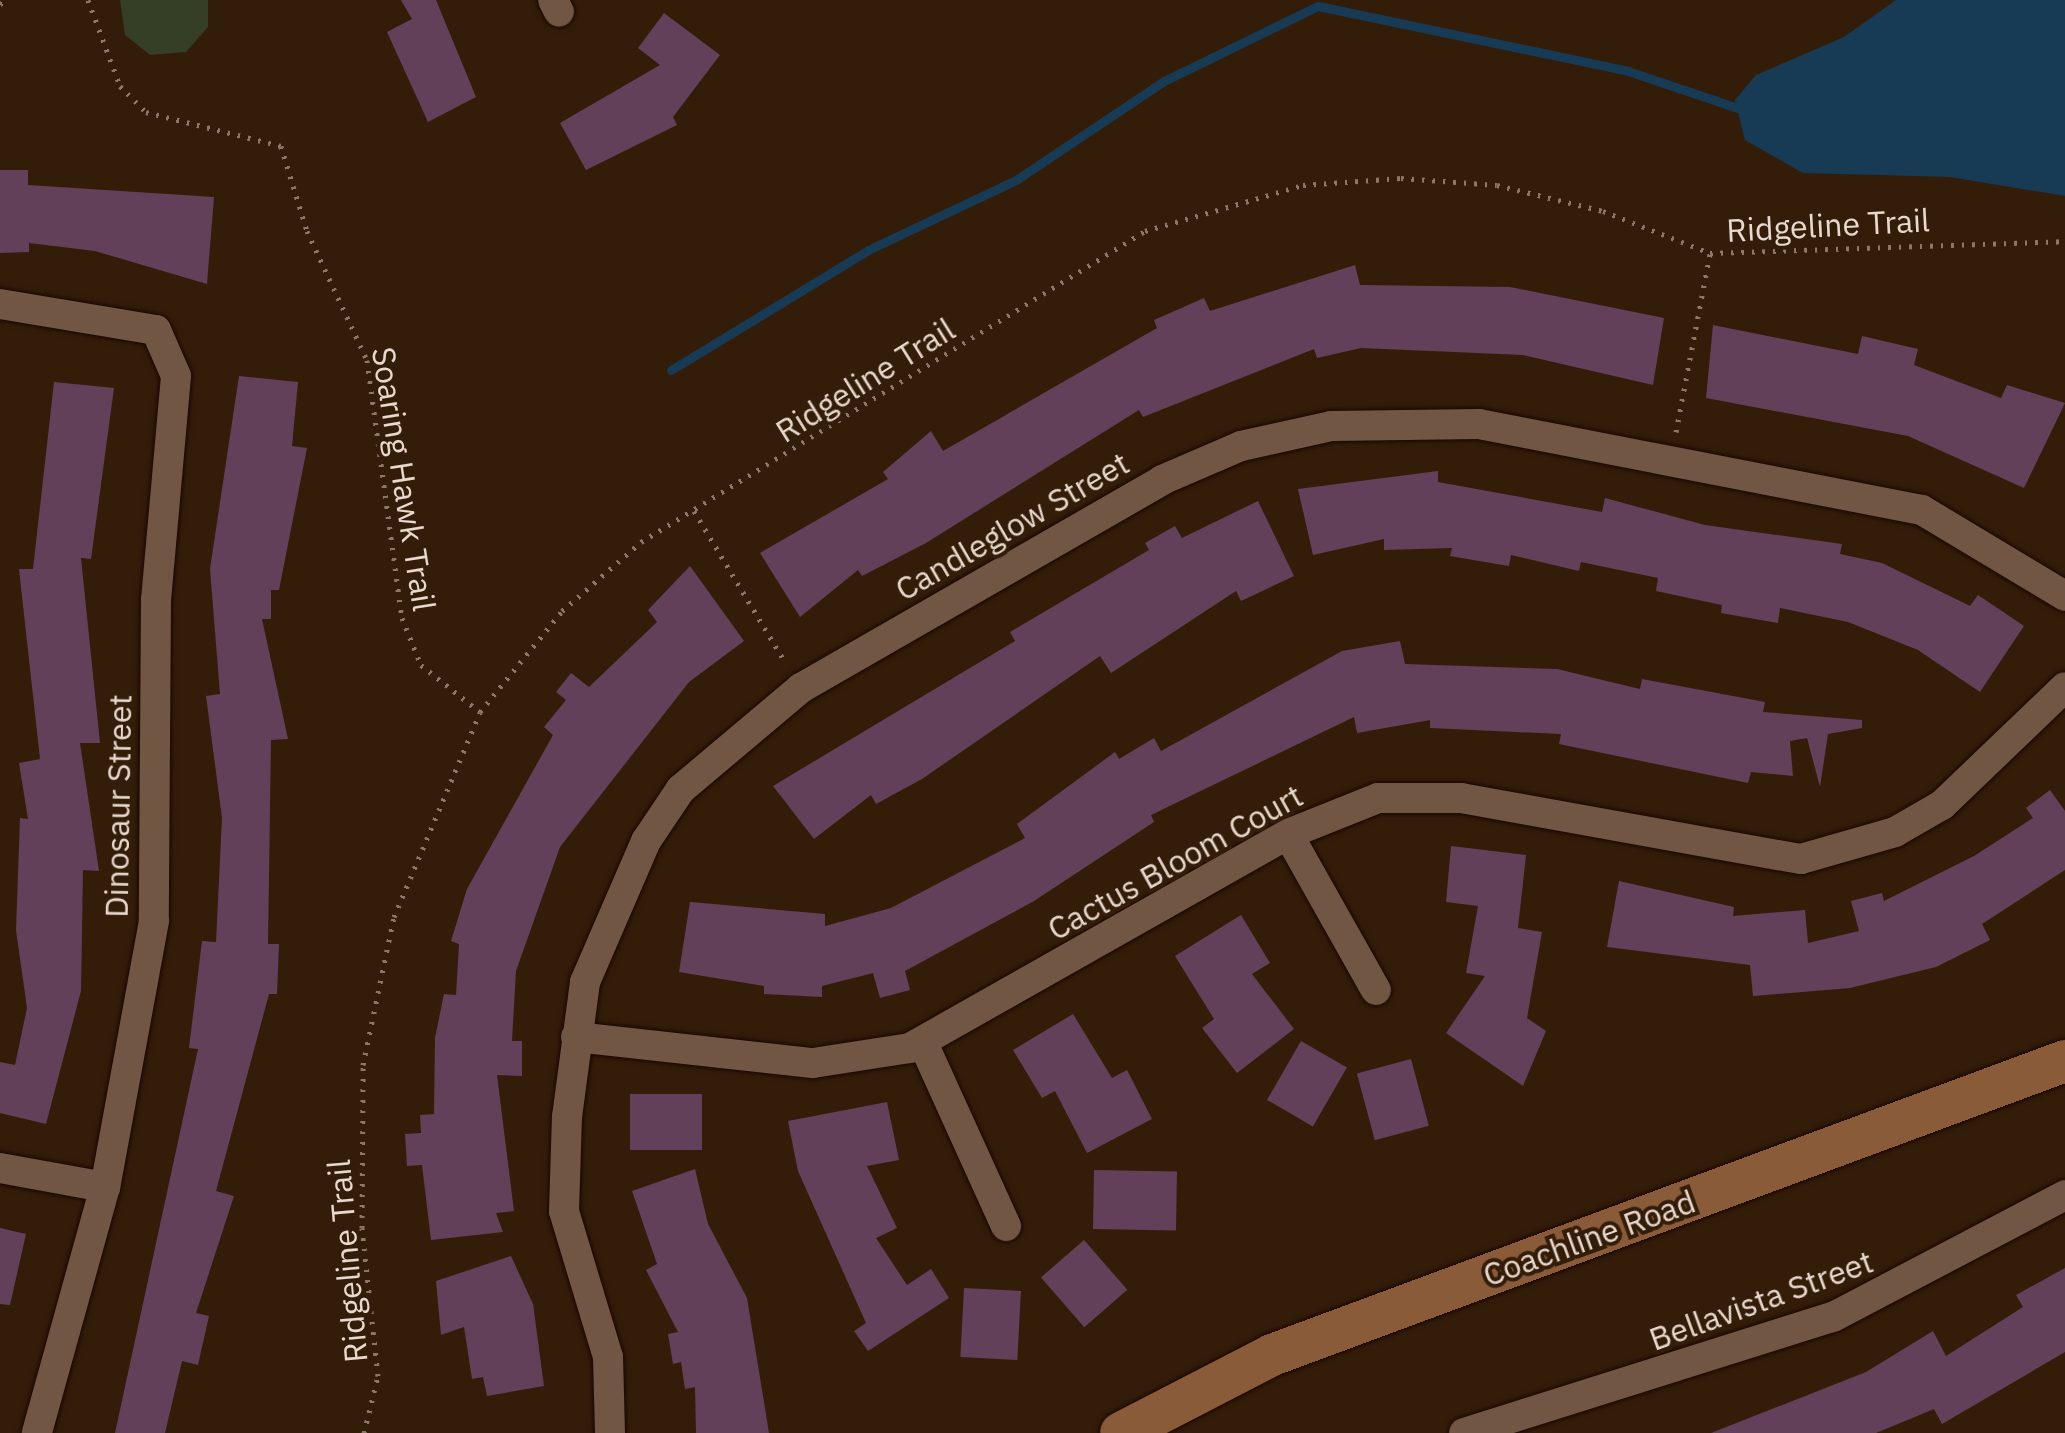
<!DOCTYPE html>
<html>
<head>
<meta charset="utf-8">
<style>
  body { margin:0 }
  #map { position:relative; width:2065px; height:1433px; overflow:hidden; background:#331d09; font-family:"IBM Plex Sans",sans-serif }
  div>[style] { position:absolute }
  .green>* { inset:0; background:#343f26 }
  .water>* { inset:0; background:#173b55 }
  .stream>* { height:9px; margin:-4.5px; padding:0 4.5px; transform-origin:4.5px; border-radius:4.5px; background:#173b55 }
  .building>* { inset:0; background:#62405a; transform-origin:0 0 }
  .path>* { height:5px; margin-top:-2.5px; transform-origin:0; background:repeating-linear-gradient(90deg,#8b7868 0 2.5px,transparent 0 10.5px) }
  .roads { filter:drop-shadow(0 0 2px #1a0600) drop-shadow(0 0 2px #1a0600) }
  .minor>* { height:30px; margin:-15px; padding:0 15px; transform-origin:15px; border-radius:15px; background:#715743 }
  .secondary>* { height:42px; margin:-21px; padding:0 21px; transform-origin:21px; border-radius:21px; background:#895b39 }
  span { translate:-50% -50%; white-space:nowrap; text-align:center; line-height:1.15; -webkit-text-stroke:8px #331d09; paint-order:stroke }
  .street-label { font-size:32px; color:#e8d8cd }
</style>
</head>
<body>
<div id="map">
  <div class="green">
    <div style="clip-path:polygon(120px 0,208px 0,208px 27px,186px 52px,150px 55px,125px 35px)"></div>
  </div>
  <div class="water">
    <div style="clip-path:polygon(1896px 0,2065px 0,2065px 196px,1950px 177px,1803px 173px,1745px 140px,1735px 100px,1756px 75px,1844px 37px)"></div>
  </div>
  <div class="stream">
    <div style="left:671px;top:370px;width:231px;rotate:-31.3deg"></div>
    <div style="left:868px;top:250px;width:164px;rotate:-25.3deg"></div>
    <div style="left:1016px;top:180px;width:178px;rotate:-33.8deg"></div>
    <div style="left:1164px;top:81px;width:171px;rotate:-26deg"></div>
    <div style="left:1318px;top:6px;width:317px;rotate:11.8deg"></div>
    <div style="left:1628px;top:71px;width:125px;rotate:18.7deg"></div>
  </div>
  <div class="building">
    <div style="clip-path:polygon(401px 0,436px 0,476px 97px,428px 122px,387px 32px,412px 19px)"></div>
    <div style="clip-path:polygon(664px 13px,720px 55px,673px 117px,677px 125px,586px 170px,560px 123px,660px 65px,638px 48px)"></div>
    <div style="clip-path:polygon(0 170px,28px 170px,28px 185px,214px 197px,207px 284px,95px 251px,29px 243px,29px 252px,0 253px)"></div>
    <div style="clip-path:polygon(1355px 265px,1360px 285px,1510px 287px,1664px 318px,1653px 385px,1523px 355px,1361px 348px,1317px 358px,1314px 349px,1143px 417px,1139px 410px,926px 543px,862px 576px,858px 570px,800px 617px,760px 553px,888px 479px,883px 472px,931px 431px,943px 451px,1157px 328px,1154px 320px,1204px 298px,1210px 311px)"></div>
    <div style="clip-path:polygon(1713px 325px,1858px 354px,1862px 336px,1918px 349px,1914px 365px,2001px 398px,2007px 385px,2065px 403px,2024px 488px,1908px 436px,1706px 398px)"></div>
    <div style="clip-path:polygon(239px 376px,298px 382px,292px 446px,307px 448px,279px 590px,271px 590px,271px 619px,262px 619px,288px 739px,271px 740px,268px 944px,279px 944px,277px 994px,269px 994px,216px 1191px,234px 1196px,196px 1313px,209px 1316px,198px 1365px,182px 1361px,165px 1433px,115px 1433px,198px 1049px,189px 1048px,202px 941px,216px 942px,222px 818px,206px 696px,220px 694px,210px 569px)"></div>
    <div style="clip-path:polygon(54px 382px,114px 388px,91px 559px,81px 558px,100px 743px,80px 743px,99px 871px,83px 870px,81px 991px,46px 1124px,0 1113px,0 1062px,15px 1065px,27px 1008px,16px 930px,20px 818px,28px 819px,19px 763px,40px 759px,19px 569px,33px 569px)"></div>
    <div style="clip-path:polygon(1438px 471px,1438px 482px,1602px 512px,1605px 498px,1705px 525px,1842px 544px,1840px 554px,1882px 563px,1970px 606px,1978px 595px,2024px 626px,1980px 692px,1918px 650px,1848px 622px,1780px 608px,1778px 623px,1721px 613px,1722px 605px,1656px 591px,1658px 578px,1581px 562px,1579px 571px,1511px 555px,1509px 566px,1450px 556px,1452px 548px,1384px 550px,1384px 539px,1313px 555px,1298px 489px)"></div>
    <div style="clip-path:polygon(1258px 501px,1294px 576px,1241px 601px,1236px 591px,1111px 673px,1100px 656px,922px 779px,876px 804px,871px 795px,814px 839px,773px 786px,1015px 641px,1010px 632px,1149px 550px,1145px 543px,1175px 526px,1182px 538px)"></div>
    <div style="clip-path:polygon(690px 566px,744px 641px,689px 682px,560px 847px,516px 971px,512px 1041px,522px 1041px,522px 1076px,497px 1075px,514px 1211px,496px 1213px,503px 1232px,431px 1240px,422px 1165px,407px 1166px,405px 1134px,421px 1133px,420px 1115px,434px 1114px,435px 1038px,444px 994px,456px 995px,459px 944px,451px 941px,467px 889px,553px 735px,544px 727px,566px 700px,556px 692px,571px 673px,589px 687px,657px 622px,648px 610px)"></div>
    <div style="clip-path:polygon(1400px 641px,1405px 664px,1557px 669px,1640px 689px,1642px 679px,1765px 702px,1763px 712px,1862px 720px,1862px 728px,1828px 734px,1820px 787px,1807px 738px,1790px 741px,1793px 776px,1751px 772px,1748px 783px,1559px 744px,1561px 734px,1430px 728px,1430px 720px,1357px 733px,1354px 717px,1151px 815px,1154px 822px,1034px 901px,905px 971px,910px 990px,880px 998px,873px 973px,822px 986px,822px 997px,764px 994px,764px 986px,679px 972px,690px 902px,825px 914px,825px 926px,891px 908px,1025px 838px,1017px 824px,1115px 752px,1119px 759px,1154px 738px,1161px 751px,1342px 651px)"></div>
    <div style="clip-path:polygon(2050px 790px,2065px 811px,2065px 870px,1982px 924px,1990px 940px,1936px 967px,1850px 988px,1753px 996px,1750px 965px,1607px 947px,1619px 881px,1734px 907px,1733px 916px,1805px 910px,1808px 943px,1859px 931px,1851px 901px,1882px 893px,1884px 901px,1974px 856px,2033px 818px,2026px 808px)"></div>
    <div style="clip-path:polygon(1451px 846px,1526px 855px,1518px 928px,1542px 932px,1527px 1018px,1546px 1031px,1523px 1086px,1446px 1033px,1485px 976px,1466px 973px,1478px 906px,1446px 902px)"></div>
    <div style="clip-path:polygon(1241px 915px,1270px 963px,1252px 974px,1294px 1029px,1237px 1073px,1202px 1028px,1214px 1019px,1175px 956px)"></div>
    <div style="clip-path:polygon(1073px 1014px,1112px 1078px,1127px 1070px,1152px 1119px,1087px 1153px,1055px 1091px,1042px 1098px,1013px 1050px)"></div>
    <div style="left:1301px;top:1041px;width:53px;height:68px;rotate:30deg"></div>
    <div style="left:1411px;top:1059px;width:69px;height:56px;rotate:75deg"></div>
    <div style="left:702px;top:1094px;width:56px;height:72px;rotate:90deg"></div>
    <div style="clip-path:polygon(887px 1102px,899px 1160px,867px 1166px,897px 1228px,876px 1238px,907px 1285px,931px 1269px,949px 1298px,868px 1351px,854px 1331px,866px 1323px,798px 1171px,788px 1121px)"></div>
    <div style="clip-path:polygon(695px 1169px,708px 1224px,747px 1298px,769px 1433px,696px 1433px,695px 1387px,685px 1389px,681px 1362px,673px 1364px,668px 1334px,678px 1332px,646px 1270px,657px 1264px,632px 1191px)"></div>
    <div style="left:1094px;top:1170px;width:83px;height:59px;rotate:1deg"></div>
    <div style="clip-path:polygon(0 1228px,26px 1234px,10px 1305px,0 1304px)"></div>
    <div style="left:1084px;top:1240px;width:66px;height:57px;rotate:49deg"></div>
    <div style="clip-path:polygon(511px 1256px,533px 1304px,544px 1386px,487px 1396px,483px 1377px,472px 1379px,464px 1327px,441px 1335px,436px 1281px)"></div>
    <div style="clip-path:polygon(2065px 1268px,2065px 1352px,1942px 1424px,1934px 1409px,1876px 1433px,1711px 1433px,1866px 1372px,1933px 1331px,1946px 1356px,2023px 1307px,2016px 1295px)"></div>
    <div style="left:964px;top:1288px;width:57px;height:69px;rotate:3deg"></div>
  </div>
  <div class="path">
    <div style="left:88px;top:0;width:92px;rotate:69.6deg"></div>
    <div style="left:120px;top:86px;width:37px;rotate:45deg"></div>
    <div style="left:146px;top:112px;width:139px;rotate:14.1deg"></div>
    <div style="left:281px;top:146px;width:89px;rotate:73deg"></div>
    <div style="left:307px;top:231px;width:142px;rotate:65.1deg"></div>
    <div style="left:367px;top:360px;width:260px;rotate:82.3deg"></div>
    <div style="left:402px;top:618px;width:51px;rotate:68deg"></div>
    <div style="left:421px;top:665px;width:75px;rotate:38.5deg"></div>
    <div style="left:0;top:4px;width:9px;rotate:-27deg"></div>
    <div style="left:1676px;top:432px;width:182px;rotate:-79.2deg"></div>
    <div style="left:694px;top:511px;width:176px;rotate:58.9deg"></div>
    <div style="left:364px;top:1433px;width:59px;rotate:-76.2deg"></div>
    <div style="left:378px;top:1376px;width:149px;rotate:-96.2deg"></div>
    <div style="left:362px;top:1228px;width:163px;rotate:-89.6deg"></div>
    <div style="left:363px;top:1065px;width:151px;rotate:-78.2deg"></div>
    <div style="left:394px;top:917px;width:222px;rotate:-67.2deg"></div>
    <div style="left:480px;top:712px;width:130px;rotate:-50.9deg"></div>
    <div style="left:562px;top:611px;width:105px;rotate:-41.1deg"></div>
    <div style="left:641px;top:542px;width:592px;rotate:-31.68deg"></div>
    <div style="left:1145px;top:231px;width:165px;rotate:-16.2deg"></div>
    <div style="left:1303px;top:185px;width:98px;rotate:-4.1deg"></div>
    <div style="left:1401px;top:178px;width:96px;rotate:4.2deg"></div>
    <div style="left:1497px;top:185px;width:109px;rotate:13.8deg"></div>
    <div style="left:1603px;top:211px;width:115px;rotate:21.4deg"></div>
    <div style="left:1710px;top:253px;width:355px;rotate:-1.9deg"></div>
  </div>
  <div class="roads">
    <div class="minor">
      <div style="left:553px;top:0;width:13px;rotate:63deg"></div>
      <div style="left:0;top:304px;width:158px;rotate:9.5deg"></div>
      <div style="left:156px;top:330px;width:50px;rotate:66.5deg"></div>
      <div style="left:176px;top:376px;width:225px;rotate:95.1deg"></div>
      <div style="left:156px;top:600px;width:321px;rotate:90.4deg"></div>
      <div style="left:154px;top:921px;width:270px;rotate:100.4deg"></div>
      <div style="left:105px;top:1187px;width:255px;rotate:105.5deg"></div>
      <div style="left:1288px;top:834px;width:179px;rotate:60.6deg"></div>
      <div style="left:576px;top:1037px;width:238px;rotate:6.3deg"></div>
      <div style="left:813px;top:1063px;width:98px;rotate:-8.8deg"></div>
      <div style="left:910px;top:1048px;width:434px;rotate:-29.5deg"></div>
      <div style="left:1288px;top:834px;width:97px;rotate:-21.8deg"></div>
      <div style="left:1378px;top:798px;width:83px"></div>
      <div style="left:1461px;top:798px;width:345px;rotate:10.2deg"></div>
      <div style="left:1801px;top:859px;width:98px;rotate:-16deg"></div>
      <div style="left:1895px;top:832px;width:54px;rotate:-29.9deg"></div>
      <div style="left:1942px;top:805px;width:170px;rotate:-43.8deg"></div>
      <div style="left:923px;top:1043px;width:201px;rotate:65.6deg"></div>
      <div style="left:0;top:1168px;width:107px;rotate:10.3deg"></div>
      <div style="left:610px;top:1433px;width:76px;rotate:-91.5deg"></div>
      <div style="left:608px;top:1357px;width:152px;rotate:-106.8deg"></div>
      <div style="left:564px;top:1211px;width:94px;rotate:-88.2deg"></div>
      <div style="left:567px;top:1117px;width:136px;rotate:-82.4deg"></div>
      <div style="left:585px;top:982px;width:154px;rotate:-66.6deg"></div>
      <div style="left:646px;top:841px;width:63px;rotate:-56.1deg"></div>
      <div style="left:681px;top:789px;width:157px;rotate:-40.1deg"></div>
      <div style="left:801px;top:688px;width:417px;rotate:-29.9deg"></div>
      <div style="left:1162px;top:480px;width:86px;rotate:-23.3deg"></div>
      <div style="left:1241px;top:446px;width:92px;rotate:-12.5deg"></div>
      <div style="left:1331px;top:426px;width:148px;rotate:-0.8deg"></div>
      <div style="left:1479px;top:424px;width:451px;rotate:11deg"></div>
      <div style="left:1922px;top:510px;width:167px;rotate:31deg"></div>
      <div style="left:1464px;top:1433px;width:387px;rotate:-17.5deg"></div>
      <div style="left:1833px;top:1317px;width:262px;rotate:-27.7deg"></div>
    </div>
    <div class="secondary">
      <div style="left:1121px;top:1433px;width:170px;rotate:-27.3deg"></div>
      <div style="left:1272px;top:1355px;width:846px;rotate:-20.34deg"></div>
    </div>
  </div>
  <div class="street-label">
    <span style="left:1828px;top:225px;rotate:-3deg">Ridgeline Trail</span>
    <span style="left:865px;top:380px;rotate:-32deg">Ridgeline Trail</span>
    <span style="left:404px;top:479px;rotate:81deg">Soaring Hawk Trail</span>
    <span style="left:1012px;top:526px;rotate:-30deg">Candleglow Street</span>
    <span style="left:118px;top:806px;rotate:-89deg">Dinosaur Street</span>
    <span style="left:1175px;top:862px;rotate:-29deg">Cactus Bloom Court</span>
    <span style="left:1589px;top:1238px;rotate:-20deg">Coachline Road</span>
    <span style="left:347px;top:1261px;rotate:-95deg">Ridgeline Trail</span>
    <span style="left:1761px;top:1300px;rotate:-20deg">Bellavista Street</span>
  </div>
</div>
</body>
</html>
